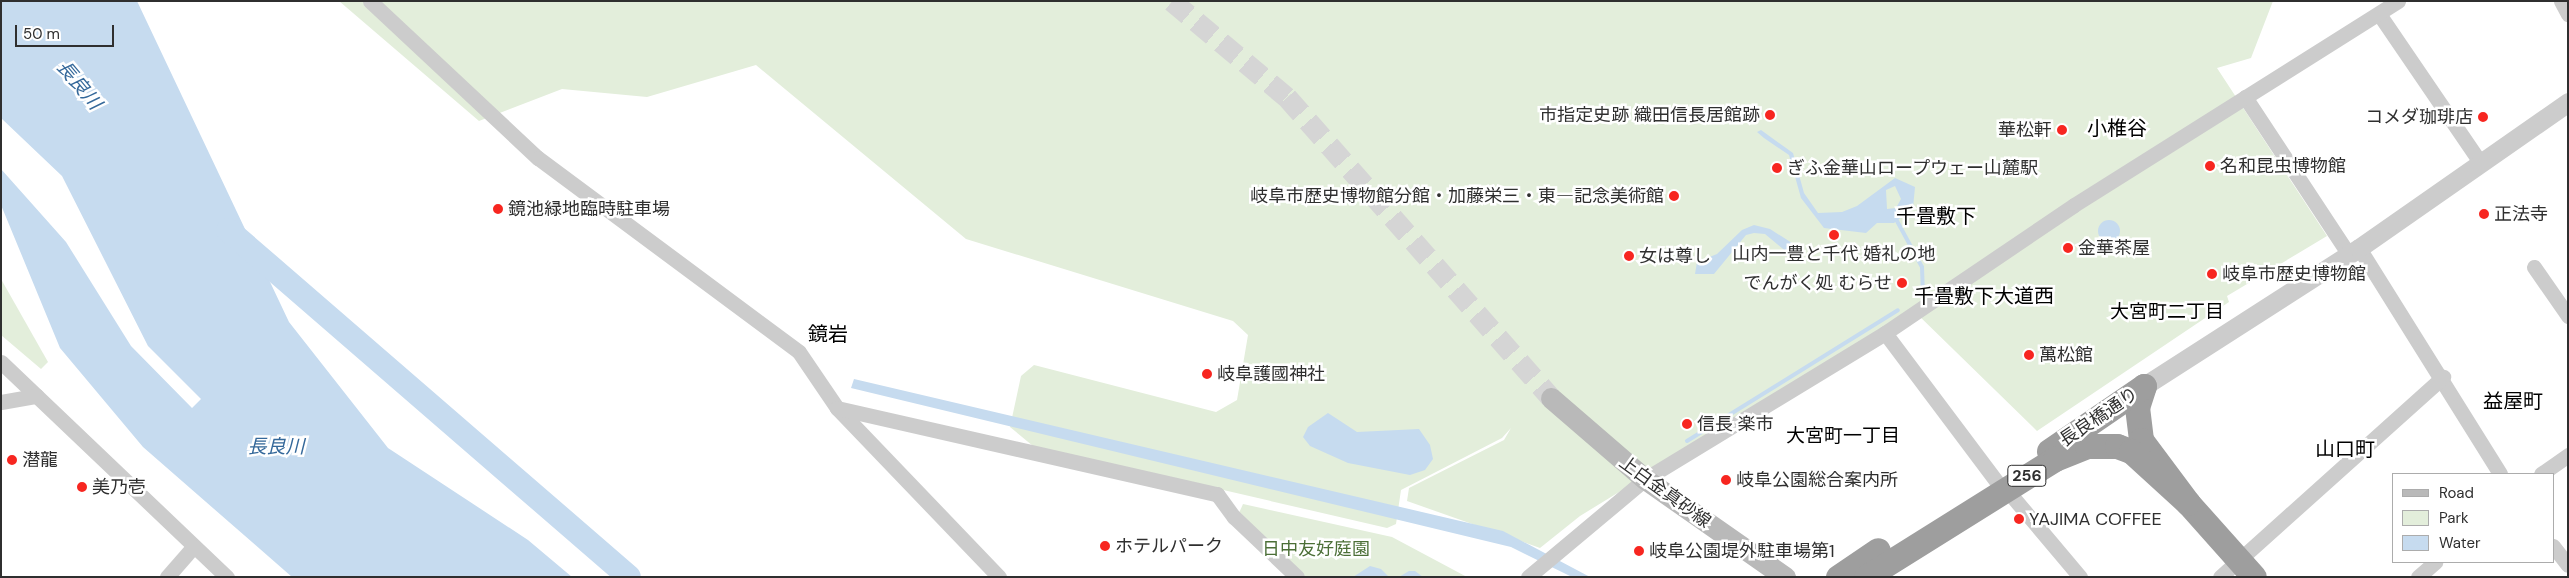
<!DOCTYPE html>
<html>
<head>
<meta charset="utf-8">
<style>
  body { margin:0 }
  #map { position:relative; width:2569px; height:578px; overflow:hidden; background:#fff; font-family:"DM Sans","Noto Sans JP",sans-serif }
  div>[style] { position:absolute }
  .green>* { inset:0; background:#e3eedb }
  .water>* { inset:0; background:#c6dbef }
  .round { border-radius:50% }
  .stream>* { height:4px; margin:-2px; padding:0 2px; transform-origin:2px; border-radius:2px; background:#c6dbef }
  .river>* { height:24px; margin:-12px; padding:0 12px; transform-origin:12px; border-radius:12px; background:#c6dbef }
  .secondary-tunnel>* { height:21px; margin-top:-10.5px; transform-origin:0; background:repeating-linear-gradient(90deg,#d5d5d5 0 21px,transparent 0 32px) }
  .minor>* { height:15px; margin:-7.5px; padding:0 7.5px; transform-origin:7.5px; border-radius:7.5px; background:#ccc }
  .tertiary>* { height:19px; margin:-9.5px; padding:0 9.5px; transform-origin:9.5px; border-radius:9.5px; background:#ccc }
  .secondary>* { height:21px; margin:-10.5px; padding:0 10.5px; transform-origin:10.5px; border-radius:10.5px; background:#b9b9b9 }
  .trunk>* { height:25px; margin:-12.5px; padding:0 12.5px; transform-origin:12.5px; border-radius:12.5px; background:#9e9e9e }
  .dots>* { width:14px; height:14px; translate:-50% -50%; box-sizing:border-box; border:2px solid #fff; border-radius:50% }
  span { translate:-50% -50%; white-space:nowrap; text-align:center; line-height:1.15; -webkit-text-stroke:5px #fff; paint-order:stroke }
  .shield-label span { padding:1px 4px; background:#fff; border:1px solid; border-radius:4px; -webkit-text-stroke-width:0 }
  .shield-label { font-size:16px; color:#2f2f2f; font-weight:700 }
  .poi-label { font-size:18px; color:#2f2f2f }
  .right { translate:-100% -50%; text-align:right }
  .left { translate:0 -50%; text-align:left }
  .street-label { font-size:18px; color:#2f2f2f }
  .park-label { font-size:18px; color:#4c6f37 }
  .water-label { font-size:19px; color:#34689a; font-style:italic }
  .neighbourhood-label { font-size:19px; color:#000 }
  .quarter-label { font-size:20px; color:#000 }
  .frame { position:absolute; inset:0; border:2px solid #2f2f2f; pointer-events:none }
  .legend { position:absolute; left:2392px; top:473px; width:162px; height:90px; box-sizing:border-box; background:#fff; border:1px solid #acacac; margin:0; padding:6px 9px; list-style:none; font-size:15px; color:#2f2f2f }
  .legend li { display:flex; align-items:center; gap:10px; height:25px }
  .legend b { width:25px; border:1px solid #acacac }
  .scale { position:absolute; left:15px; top:25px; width:99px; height:22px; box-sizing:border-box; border:2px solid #2f2f2f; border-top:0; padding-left:6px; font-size:15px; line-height:18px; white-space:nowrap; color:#2f2f2f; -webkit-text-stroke:4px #fff; paint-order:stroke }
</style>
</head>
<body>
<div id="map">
  <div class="green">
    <div style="clip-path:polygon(339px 1px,2273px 1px,2251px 58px,2217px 68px,2327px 236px,2227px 296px,2229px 302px,2037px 431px,1914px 311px,1580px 516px,1540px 548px,1407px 501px,1409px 488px,1504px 440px,1511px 428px,1502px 438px,1401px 490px,1396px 524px,1387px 528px,1033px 446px,1010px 427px,1021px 376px,1034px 365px,1216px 412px,1237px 400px,1248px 335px,1233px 321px,966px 239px,756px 65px,647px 97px,562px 89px,479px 121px)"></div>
    <div style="clip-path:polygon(1px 279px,48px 362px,41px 369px,1px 335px)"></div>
    <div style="clip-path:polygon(1243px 504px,1392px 537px,1467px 577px,1305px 577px,1239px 513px)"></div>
  </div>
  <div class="water">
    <div style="clip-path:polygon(1px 1px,137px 1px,289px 322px,388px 448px,528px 540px,572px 577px,292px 577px,143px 447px,60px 348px,1px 205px,1px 169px,66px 242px,131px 346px,192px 408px,201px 399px,148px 346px,62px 176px,1px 118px)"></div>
    <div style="clip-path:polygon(evenodd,1761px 130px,1793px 153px,1804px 193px,1818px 213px,1842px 212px,1857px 206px,1895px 178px,1915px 187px,1913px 208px,1894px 223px,1877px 223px,1866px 233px,1824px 228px,1801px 198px,1789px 155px,1764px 138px,1757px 132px,1761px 130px,1895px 186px,1901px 199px,1896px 208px,1887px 209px,1886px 190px,1895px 186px)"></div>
    <div class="round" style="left:2098px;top:220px;width:22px;height:22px"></div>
    <div style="clip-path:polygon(1754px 225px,1770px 229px,1806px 252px,1789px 254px,1765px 234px,1754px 233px,1746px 235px,1714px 274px,1695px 274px,1697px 262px,1717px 254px,1742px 230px)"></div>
    <div style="clip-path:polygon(854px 379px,1503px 531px,1590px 577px,1572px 577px,1511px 547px,851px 388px)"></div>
    <div style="clip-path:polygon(1328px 413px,1357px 432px,1419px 429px,1430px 445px,1433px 459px,1425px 470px,1410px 475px,1348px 463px,1310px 446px,1303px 437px,1308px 427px)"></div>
    <div style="clip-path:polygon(1370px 566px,1381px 569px,1389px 577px,1353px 577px)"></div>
    <div style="clip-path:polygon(1409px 571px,1415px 571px,1423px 577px,1399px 577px)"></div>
  </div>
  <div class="stream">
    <div style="left:1897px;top:221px;width:52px;rotate:61.5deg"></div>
    <div style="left:1922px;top:267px;width:27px;rotate:88deg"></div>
    <div style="left:1687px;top:441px;width:248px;rotate:-31.8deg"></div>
  </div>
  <div class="river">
    <div style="left:228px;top:230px;width:530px;rotate:40.87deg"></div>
  </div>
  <div class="secondary-tunnel">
    <div style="left:1172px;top:1px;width:150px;rotate:39.9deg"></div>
    <div style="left:1287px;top:97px;width:400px;rotate:48.7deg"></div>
  </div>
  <div class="minor">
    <div style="left:370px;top:1px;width:230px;rotate:43.1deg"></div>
    <div style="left:538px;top:158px;width:325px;rotate:36.6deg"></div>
    <div style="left:799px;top:352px;width:68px;rotate:55.8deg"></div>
    <div style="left:837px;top:408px;width:234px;rotate:46.2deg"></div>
    <div style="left:2561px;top:1px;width:15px;rotate:62deg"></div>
    <div style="left:2379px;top:14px;width:179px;rotate:55.7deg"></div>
    <div style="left:2245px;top:97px;width:187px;rotate:56.6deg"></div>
    <div style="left:2359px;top:248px;width:266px;rotate:58deg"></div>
    <div style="left:2534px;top:267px;width:60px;rotate:55.2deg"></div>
    <div style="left:1885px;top:333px;width:186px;rotate:53.1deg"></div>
    <div style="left:1px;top:362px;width:312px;rotate:43.6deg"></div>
    <div style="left:1px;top:402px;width:36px;rotate:-10deg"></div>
    <div style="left:837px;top:408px;width:390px;rotate:12.8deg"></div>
    <div style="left:1217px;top:494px;width:29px;rotate:54deg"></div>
    <div style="left:1234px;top:517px;width:87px;rotate:43.6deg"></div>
    <div style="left:2541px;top:474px;width:33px;rotate:-35deg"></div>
    <div style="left:2006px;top:489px;width:115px;rotate:49.9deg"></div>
    <div style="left:2553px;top:546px;width:24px;rotate:52deg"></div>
    <div style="left:167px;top:577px;width:40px;rotate:-49deg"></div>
    <div style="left:1528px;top:577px;width:153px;rotate:-39.9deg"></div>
    <div style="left:1645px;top:479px;width:281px;rotate:-31.3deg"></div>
    <div style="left:1885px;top:333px;width:228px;rotate:-34.1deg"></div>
    <div style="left:2074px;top:205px;width:383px;rotate:-32.2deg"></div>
    <div style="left:2220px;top:577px;width:300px;rotate:-41.9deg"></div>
    <div style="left:2418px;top:577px;width:23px;rotate:-41deg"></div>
  </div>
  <div class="tertiary">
    <div style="left:2144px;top:386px;width:255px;rotate:-32.7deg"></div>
    <div style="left:2359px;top:248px;width:255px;rotate:-34.9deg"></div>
  </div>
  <div class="secondary">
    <div style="left:1551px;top:398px;width:124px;rotate:40.8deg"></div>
    <div style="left:1645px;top:479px;width:171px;rotate:35deg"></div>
  </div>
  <div class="trunk">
    <div style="left:2144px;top:386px;width:22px;rotate:108deg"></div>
    <div style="left:2137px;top:407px;width:33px;rotate:83deg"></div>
    <div style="left:2141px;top:440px;width:79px;rotate:53.3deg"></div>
    <div style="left:2188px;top:503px;width:99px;rotate:48.3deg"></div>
    <div style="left:2049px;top:451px;width:115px;rotate:-34.4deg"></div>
    <div style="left:1838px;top:577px;width:48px;rotate:-34deg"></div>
    <div style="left:1866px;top:577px;width:223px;rotate:-32deg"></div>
    <div style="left:2055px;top:459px;width:35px;rotate:-22deg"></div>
    <div style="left:2087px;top:446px;width:30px"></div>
    <div style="left:2117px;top:446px;width:15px;rotate:20deg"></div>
    <div style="left:2131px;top:451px;width:77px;rotate:42.4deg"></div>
  </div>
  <div class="dots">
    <div style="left:1770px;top:115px;background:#f72620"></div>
    <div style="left:2483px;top:117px;background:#f72620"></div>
    <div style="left:2062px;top:130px;background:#f72620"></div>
    <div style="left:2210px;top:166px;background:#f72620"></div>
    <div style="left:1777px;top:168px;background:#f72620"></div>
    <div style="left:1674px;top:196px;background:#f72620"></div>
    <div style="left:498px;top:209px;background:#f72620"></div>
    <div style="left:2484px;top:214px;background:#f72620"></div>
    <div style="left:1834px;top:235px;background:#f72620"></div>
    <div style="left:2068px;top:248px;background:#f72620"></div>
    <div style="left:1629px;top:256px;background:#f72620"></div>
    <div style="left:2212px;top:274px;background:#f72620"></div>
    <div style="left:1902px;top:283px;background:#f72620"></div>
    <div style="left:2029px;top:355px;background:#f72620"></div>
    <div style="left:1207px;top:374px;background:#f72620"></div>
    <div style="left:1687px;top:424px;background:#f72620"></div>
    <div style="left:12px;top:460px;background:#f72620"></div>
    <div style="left:1726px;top:480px;background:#f72620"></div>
    <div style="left:82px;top:487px;background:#f72620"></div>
    <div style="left:2019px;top:519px;background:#f72620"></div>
    <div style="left:1105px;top:546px;background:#f72620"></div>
    <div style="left:1639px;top:551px;background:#f72620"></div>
  </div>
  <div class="shield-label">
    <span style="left:2027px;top:476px">256</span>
  </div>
  <div class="poi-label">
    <span class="right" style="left:1760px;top:115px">市指定史跡 織田信長居館跡</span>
    <span class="right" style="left:2473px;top:117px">コメダ珈琲店</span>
    <span class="right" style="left:2052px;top:130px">華松軒</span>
    <span class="left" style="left:2220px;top:166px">名和昆虫博物館</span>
    <span class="left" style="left:1787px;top:168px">ぎふ金華山ロープウェー山麓駅</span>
    <span class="right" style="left:1664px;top:196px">岐阜市歴史博物館分館・加藤栄三・東―記念美術館</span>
    <span class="left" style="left:508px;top:209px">鏡池緑地臨時駐車場</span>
    <span class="left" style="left:2494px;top:214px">正法寺</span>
    <span class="left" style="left:2078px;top:248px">金華茶屋</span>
    <span style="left:1834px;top:254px">山内一豊と千代 婚礼の地</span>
    <span class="left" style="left:1639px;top:256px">女は尊し</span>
    <span class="left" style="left:2222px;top:274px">岐阜市歴史博物館</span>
    <span class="right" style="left:1892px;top:283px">でんがく処 むらせ</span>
    <span class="left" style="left:2039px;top:355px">萬松館</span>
    <span class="left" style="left:1217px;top:374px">岐阜護國神社</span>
    <span class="left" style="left:1697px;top:424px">信長 楽市</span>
    <span class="left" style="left:22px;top:460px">潜龍</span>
    <span class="left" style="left:1736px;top:480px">岐阜公園総合案内所</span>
    <span class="left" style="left:92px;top:487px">美乃壱</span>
    <span class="left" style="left:2029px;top:519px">YAJIMA COFFEE</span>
    <span class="left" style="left:1115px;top:546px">ホテルパーク</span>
    <span class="left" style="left:1649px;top:551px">岐阜公園堤外駐車場第1</span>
  </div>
  <div class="street-label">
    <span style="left:2099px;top:417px;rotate:-34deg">長良橋通り</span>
    <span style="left:1665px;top:492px;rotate:36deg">上白金真砂線</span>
  </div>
  <div class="park-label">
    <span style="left:1316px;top:549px">日中友好庭園</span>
  </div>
  <div class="water-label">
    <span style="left:79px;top:85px;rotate:50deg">長良川</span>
    <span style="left:276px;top:447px">長良川</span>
  </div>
  <div class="neighbourhood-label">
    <span style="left:2167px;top:312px">大宮町二丁目</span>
    <span style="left:1843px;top:436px">大宮町一丁目</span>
  </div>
  <div class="quarter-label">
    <span style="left:2117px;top:128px">小椎谷</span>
    <span style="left:1936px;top:216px">千畳敷下</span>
    <span style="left:1984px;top:296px">千畳敷下大道西</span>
    <span style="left:828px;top:334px">鏡岩</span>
    <span style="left:2513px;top:401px">益屋町</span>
    <span style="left:2345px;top:449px">山口町</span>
  </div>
  <div class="frame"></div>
  <ul class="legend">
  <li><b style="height:6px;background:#b9b9b9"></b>Road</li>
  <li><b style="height:14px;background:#e3eedb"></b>Park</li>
  <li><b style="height:14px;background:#c6dbef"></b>Water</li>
  </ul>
  <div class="scale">50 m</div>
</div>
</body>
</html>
